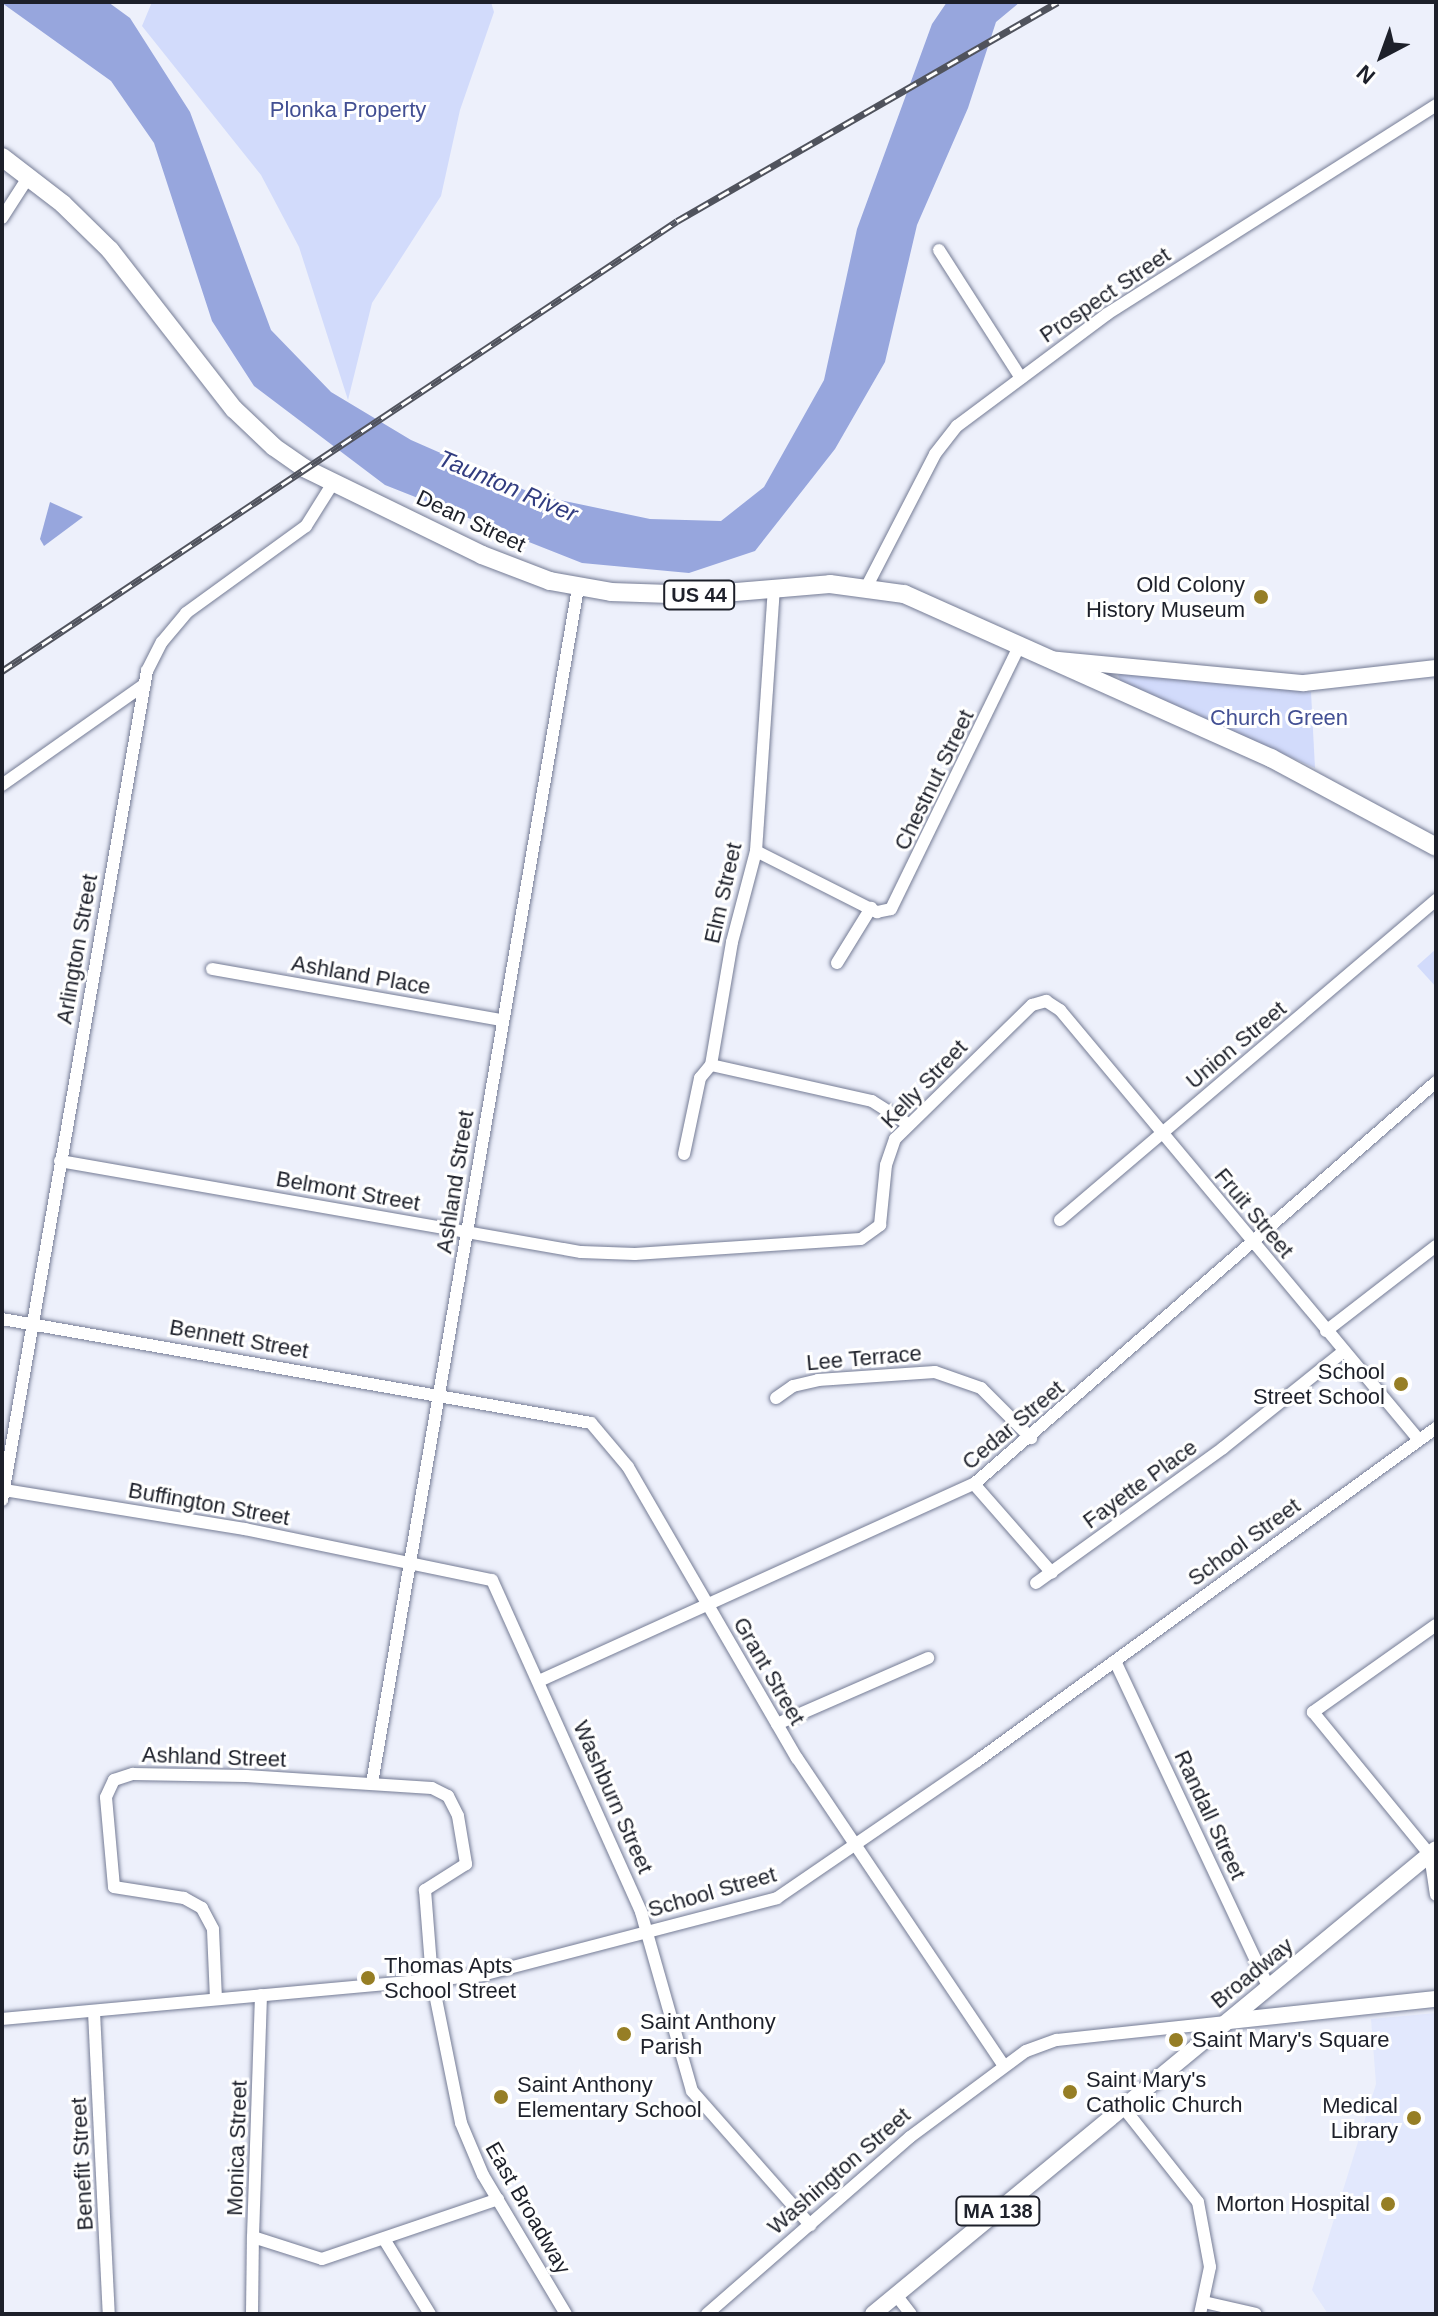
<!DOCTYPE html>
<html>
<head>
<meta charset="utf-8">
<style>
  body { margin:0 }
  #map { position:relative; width:1438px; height:2316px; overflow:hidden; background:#edf0fb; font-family:Arial,sans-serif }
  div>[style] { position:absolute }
  .built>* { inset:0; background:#e2e8fd }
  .green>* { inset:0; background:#d2dbfb }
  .water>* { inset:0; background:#97a6dd }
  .roads { filter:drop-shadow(0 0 2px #757c95) drop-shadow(0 0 2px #757c95) }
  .minor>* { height:12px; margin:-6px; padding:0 6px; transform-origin:6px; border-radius:6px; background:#fff }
  .major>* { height:16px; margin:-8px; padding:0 8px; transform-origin:8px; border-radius:8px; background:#fff }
  .highway>* { height:18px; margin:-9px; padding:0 9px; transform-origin:9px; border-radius:9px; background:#fff }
  .rail>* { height:7px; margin-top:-3.5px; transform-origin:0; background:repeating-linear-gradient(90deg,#fff 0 12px,#50535d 0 24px); box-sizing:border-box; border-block:2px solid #50535d }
  .dots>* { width:22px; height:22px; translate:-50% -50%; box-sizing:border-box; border:4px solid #fff; border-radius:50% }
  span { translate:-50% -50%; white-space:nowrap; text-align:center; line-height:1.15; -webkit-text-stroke:6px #fff; paint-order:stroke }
  .shield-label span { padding:2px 6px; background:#fff; border:2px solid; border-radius:6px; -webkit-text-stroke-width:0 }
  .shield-label { font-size:20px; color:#1d202a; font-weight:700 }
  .park-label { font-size:22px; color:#424f93 }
  .street-label { font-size:22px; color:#1d202a }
  .poi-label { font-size:22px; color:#1d202a }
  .right { translate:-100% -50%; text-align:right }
  .left { translate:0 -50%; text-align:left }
  .water-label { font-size:24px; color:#323d80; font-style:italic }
  .frame { position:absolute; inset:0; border:4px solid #1d202a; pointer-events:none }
  .north { position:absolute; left:1342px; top:16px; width:80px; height:80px; -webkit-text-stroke:6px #fff; paint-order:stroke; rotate:221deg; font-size:22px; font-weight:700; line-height:32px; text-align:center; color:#1d202a }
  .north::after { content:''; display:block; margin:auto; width:28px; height:36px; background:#1d202a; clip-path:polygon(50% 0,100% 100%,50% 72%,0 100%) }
</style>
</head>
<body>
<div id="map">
  <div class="built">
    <div style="clip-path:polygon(1436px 2013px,1436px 2314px,1328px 2314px,1312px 2290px,1376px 2084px,1371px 2019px)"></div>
  </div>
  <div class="green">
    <div style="clip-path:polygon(152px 2px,491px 2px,494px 12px,460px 110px,441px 196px,372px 303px,348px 400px,299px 247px,261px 175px,142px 26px)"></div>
    <div style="clip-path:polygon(1122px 672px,1311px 692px,1315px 768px,1121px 682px,1118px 675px)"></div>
    <div style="clip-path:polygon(1436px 949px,1436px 987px,1417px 966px)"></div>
  </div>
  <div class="water">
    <div style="clip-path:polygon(108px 2px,130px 18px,190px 112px,271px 330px,331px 392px,411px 440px,536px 495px,650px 519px,721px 521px,764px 487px,824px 380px,857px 229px,932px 24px,947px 2px,1020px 2px,996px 22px,968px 108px,917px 225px,885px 362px,835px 449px,755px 551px,689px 573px,582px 563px,385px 485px,254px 386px,212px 321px,154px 143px,111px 81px,2px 3px)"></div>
    <div style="clip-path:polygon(50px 502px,83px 517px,44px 546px,40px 539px)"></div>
  </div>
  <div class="roads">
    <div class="minor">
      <div style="left:2px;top:218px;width:50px;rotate:-57.3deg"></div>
      <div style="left:939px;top:250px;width:152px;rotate:57.4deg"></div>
      <div style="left:867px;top:586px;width:148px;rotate:-62.7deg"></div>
      <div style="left:935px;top:454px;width:36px;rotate:-52deg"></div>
      <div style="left:957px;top:426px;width:187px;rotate:-36.7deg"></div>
      <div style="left:1107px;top:314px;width:390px;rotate:-32.4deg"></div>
      <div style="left:2px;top:785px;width:174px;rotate:-35.2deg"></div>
      <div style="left:756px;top:851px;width:136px;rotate:26.8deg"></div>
      <div style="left:877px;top:912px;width:14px;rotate:-12deg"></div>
      <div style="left:891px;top:909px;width:292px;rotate:-64deg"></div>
      <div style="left:837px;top:963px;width:65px;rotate:-58.3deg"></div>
      <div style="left:212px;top:969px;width:294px;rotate:10deg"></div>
      <div style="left:711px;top:1065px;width:165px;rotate:12.6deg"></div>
      <div style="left:872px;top:1101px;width:43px;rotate:32.6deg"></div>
      <div style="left:684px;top:1154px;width:78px;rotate:-78.1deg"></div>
      <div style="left:700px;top:1078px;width:17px;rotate:-50deg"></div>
      <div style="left:711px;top:1065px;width:125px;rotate:-80.3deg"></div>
      <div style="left:732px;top:942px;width:94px;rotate:-75.2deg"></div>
      <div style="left:756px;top:851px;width:265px;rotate:-86.1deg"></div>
      <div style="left:60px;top:1161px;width:529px;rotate:9.91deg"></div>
      <div style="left:581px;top:1252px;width:54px;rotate:2.1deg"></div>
      <div style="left:635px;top:1254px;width:226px;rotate:-3.8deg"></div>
      <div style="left:861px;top:1239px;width:24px;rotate:-36deg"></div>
      <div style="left:880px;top:1225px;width:60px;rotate:-84.3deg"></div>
      <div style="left:886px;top:1165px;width:28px;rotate:-71deg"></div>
      <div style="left:895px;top:1139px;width:192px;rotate:-44.4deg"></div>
      <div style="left:1032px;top:1005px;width:15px;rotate:-16deg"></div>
      <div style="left:1046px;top:1001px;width:17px;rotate:33deg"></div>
      <div style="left:1060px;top:1010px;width:560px;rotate:50.14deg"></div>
      <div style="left:1060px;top:1220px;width:494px;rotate:-40.4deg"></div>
      <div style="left:2px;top:1319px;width:598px;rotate:10.01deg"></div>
      <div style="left:591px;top:1423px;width:57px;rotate:49.9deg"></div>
      <div style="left:628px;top:1467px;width:337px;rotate:59.9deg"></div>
      <div style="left:797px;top:1758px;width:371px;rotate:56.1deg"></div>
      <div style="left:1326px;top:1331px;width:139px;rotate:-37.7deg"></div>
      <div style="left:776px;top:1398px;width:21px;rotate:-35deg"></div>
      <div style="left:793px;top:1386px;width:26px;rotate:-13deg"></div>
      <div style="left:818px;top:1380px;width:117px;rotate:-3.9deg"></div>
      <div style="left:935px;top:1372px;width:49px;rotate:19.2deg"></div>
      <div style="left:981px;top:1388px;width:71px;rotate:45deg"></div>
      <div style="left:974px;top:1484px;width:118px;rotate:48.8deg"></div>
      <div style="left:4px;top:1490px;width:244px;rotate:9.2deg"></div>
      <div style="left:245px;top:1529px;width:252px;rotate:11.7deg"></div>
      <div style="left:492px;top:1580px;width:364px;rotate:65.8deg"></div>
      <div style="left:641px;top:1912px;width:186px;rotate:74.1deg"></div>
      <div style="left:692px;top:2091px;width:179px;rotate:48.6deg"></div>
      <div style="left:2px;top:1500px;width:842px;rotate:-80.08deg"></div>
      <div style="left:147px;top:671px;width:33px;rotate:-63deg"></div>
      <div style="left:162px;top:642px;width:38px;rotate:-50deg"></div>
      <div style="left:186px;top:613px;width:148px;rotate:-35.9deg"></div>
      <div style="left:306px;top:526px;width:51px;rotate:-57.9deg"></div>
      <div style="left:1036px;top:1583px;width:231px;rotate:-35.8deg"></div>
      <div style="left:1223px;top:1448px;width:154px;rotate:-38.7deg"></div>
      <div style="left:1436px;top:1625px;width:151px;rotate:144.7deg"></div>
      <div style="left:1313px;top:1712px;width:185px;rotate:50.7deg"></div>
      <div style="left:1430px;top:1855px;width:40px;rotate:81.5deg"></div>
      <div style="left:1115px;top:1661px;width:361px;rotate:64.8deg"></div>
      <div style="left:539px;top:1681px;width:478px;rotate:-24.4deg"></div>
      <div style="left:974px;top:1484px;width:612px;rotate:-41.03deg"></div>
      <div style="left:777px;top:1724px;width:165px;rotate:-23.6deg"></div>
      <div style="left:372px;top:1783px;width:1213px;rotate:-80.22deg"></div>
      <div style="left:261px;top:1995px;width:242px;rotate:91.9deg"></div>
      <div style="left:253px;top:2237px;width:72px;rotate:17.7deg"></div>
      <div style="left:322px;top:2259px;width:186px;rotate:-18.8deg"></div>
      <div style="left:216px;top:1999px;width:70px;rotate:-92.5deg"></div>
      <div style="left:213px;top:1929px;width:24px;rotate:-118deg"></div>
      <div style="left:202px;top:1908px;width:21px;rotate:-151deg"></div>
      <div style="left:184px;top:1898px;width:71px;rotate:-171.1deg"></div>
      <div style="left:114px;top:1887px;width:90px;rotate:-95.1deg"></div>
      <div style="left:106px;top:1797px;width:19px;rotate:-65deg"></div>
      <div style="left:114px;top:1780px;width:20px;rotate:-18deg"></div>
      <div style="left:133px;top:1774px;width:113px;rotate:1deg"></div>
      <div style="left:246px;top:1776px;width:186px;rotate:3.7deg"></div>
      <div style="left:432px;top:1788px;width:18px;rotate:27deg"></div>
      <div style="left:448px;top:1796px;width:22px;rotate:63deg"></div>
      <div style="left:458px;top:1816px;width:49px;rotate:80.5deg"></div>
      <div style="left:466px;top:1864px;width:49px;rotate:147.6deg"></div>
      <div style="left:425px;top:1890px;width:89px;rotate:85.5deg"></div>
      <div style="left:432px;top:1979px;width:147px;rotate:78.6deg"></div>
      <div style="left:461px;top:2123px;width:56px;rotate:67.1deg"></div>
      <div style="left:483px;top:2175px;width:162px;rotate:59.2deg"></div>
      <div style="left:94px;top:2012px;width:302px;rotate:87.2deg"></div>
      <div style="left:2px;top:2019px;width:482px;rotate:-5.2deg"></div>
      <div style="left:482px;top:1975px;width:305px;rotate:-14.6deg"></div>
      <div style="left:777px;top:1898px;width:242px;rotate:-34.4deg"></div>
      <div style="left:977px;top:1761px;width:567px;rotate:-35.96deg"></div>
      <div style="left:1123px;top:2107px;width:121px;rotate:51.7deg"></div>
      <div style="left:1198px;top:2202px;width:66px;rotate:79.5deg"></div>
      <div style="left:1210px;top:2267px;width:48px;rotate:102deg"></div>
      <div style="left:384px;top:2239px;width:88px;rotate:58.5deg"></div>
      <div style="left:896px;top:2295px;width:24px;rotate:52deg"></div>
      <div style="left:1204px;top:2302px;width:53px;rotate:13deg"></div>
      <div style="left:252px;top:2314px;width:77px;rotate:-89.3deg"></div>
      <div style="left:707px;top:2314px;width:269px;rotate:-41.1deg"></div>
      <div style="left:910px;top:2137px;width:144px;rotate:-36.6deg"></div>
      <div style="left:1026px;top:2051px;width:33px;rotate:-20deg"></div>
      <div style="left:1057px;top:2040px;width:170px;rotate:-6.1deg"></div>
    </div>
    <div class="major">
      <div style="left:1048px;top:659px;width:257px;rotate:5.4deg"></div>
      <div style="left:1304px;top:683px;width:133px;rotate:-6.5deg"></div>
      <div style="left:1229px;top:2021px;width:208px;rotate:-6.1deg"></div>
      <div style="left:873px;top:2314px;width:730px;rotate:-39.55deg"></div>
    </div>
    <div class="highway">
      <div style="left:2px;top:157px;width:77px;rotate:37.6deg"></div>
      <div style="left:63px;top:204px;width:66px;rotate:44.4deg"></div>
      <div style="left:110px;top:250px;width:202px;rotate:52.1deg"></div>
      <div style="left:234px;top:409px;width:55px;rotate:43.5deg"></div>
      <div style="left:274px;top:447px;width:37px;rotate:35deg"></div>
      <div style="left:304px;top:468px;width:198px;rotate:26deg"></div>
      <div style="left:482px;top:555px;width:73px;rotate:20.9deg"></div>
      <div style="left:550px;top:581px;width:62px;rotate:10.2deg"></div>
      <div style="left:611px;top:592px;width:89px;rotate:1.9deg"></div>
      <div style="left:700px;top:595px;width:130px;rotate:-4.8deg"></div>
      <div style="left:830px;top:584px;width:75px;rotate:7.7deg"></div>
      <div style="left:904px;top:594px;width:402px;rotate:24.1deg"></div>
      <div style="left:1271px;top:758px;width:187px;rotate:28.3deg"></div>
    </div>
  </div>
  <div class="rail">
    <div style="left:2px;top:671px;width:811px;rotate:-33.69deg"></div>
    <div style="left:677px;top:221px;width:439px;rotate:-29.9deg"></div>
  </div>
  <div class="dots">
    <div style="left:1261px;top:597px;background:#967e25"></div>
    <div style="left:1401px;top:1384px;background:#967e25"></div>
    <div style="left:368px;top:1978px;background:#967e25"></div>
    <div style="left:624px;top:2034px;background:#967e25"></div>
    <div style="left:1176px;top:2040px;background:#967e25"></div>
    <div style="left:1070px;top:2092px;background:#967e25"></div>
    <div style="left:501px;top:2097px;background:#967e25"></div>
    <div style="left:1414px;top:2118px;background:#967e25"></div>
    <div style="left:1388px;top:2204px;background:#967e25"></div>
  </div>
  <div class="shield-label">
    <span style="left:699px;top:595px">US 44</span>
    <span style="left:998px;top:2211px">MA 138</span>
  </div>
  <div class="park-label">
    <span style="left:348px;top:110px">Plonka Property</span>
    <span style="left:1279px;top:718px">Church Green</span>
  </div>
  <div class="street-label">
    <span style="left:1105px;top:295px;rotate:-34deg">Prospect Street</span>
    <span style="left:471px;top:521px;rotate:25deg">Dean Street</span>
    <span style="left:934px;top:780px;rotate:-64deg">Chestnut Street</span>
    <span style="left:723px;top:893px;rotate:-77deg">Elm Street</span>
    <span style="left:77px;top:949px;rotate:-80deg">Arlington Street</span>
    <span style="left:361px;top:975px;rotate:10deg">Ashland Place</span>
    <span style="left:1236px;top:1045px;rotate:-40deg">Union Street</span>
    <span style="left:924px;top:1084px;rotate:-46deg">Kelly Street</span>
    <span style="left:455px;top:1182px;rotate:-81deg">Ashland Street</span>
    <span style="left:348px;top:1191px;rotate:10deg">Belmont Street</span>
    <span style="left:1254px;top:1213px;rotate:50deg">Fruit Street</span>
    <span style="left:239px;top:1339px;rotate:10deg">Bennett Street</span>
    <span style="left:864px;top:1358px;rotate:-5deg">Lee Terrace</span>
    <span style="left:1013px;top:1425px;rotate:-40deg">Cedar Street</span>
    <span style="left:1140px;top:1484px;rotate:-36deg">Fayette Place</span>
    <span style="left:209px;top:1504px;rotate:10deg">Buffington Street</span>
    <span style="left:1244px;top:1542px;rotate:-36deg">School Street</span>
    <span style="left:769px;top:1671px;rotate:60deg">Grant Street</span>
    <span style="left:214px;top:1757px;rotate:2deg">Ashland Street</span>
    <span style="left:613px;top:1797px;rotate:66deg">Washburn Street</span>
    <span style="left:1210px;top:1815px;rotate:65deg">Randall Street</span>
    <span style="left:712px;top:1892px;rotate:-16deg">School Street</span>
    <span style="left:1252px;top:1973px;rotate:-39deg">Broadway</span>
    <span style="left:237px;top:2148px;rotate:-88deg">Monica Street</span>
    <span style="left:82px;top:2164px;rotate:-93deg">Benefit Street</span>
    <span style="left:839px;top:2171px;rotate:-41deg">Washington Street</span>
    <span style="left:528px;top:2208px;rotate:60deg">East Broadway</span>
  </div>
  <div class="poi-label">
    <span class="right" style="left:1245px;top:597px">Old Colony<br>History Museum</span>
    <span class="right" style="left:1385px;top:1384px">School<br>Street School</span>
    <span class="left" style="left:384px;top:1978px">Thomas Apts<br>School Street</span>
    <span class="left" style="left:640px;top:2034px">Saint Anthony<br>Parish</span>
    <span class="left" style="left:1192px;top:2040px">Saint Mary's Square</span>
    <span class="left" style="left:1086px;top:2092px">Saint Mary's<br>Catholic Church</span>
    <span class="left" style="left:517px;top:2097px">Saint Anthony<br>Elementary School</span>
    <span class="right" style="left:1398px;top:2118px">Medical<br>Library</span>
    <span class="right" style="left:1370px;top:2204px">Morton Hospital</span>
  </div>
  <div class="water-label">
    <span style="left:508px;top:486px;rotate:23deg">Taunton River</span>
  </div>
  <div class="frame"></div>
  <div class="north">N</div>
</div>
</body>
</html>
